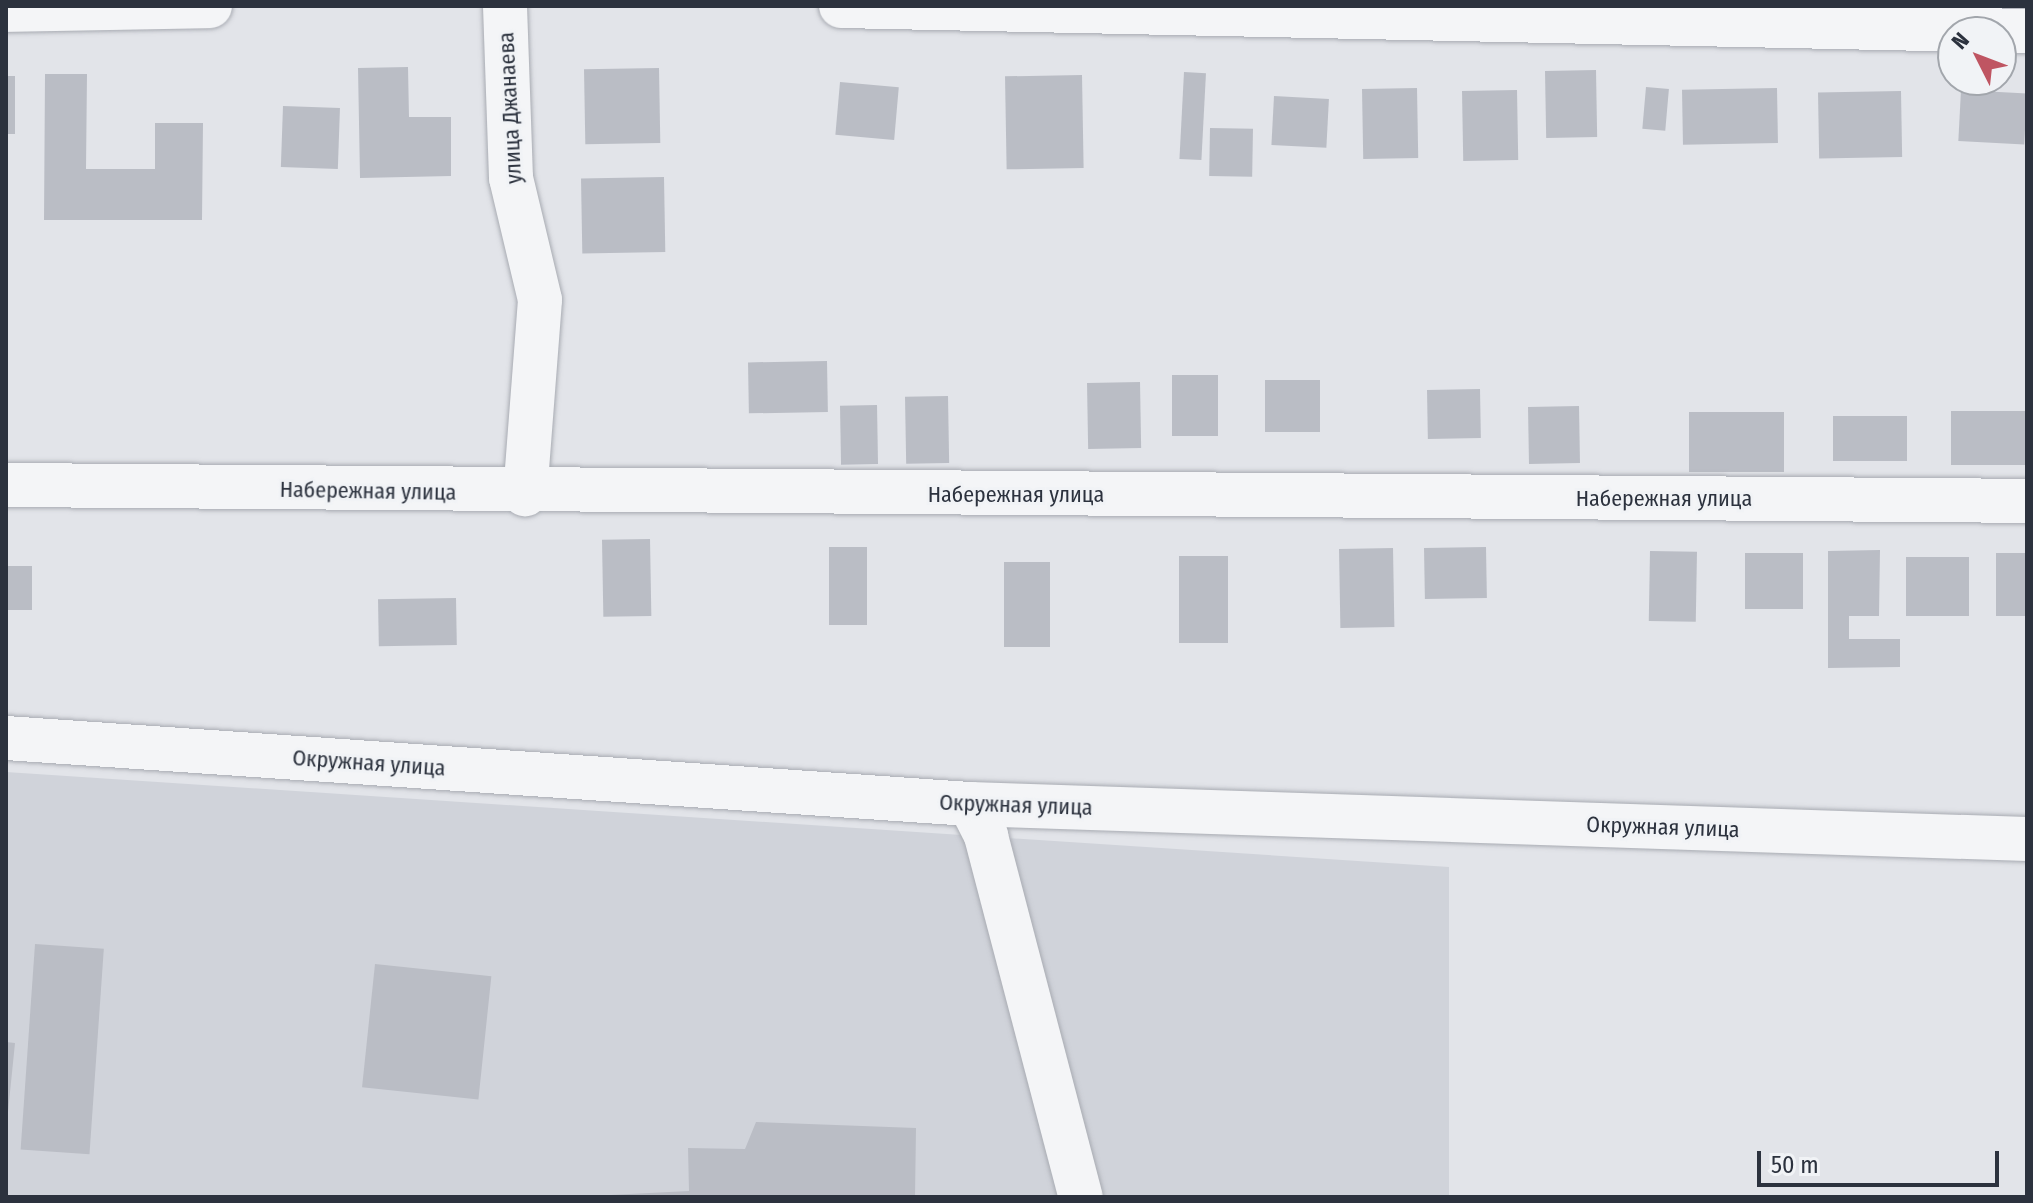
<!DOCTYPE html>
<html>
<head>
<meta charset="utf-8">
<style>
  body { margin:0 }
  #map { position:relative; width:2033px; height:1203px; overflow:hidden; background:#e2e4e9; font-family:"Fira Sans Condensed",sans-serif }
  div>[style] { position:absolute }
  .built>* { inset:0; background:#d0d3da }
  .building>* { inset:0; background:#babdc5; transform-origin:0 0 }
  .roads { filter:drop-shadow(0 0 2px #a8abb2) drop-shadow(0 0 2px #a8abb2) }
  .minor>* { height:44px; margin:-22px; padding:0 22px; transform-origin:22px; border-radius:22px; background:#f4f5f7 }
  span { translate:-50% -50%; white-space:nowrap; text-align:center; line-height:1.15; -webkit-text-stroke:6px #f1f3f6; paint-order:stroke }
  .street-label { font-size:22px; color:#2c323e }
  .frame { position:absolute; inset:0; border:8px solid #2c323e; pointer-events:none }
  .north { position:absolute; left:1937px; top:16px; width:80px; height:80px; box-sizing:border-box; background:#f1f3f6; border:2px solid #a2a6ac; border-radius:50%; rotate:312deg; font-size:22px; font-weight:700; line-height:32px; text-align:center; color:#2c323e }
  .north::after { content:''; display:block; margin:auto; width:28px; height:36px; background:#bf5562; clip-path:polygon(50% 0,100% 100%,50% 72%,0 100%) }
  .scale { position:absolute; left:1757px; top:1151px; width:242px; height:36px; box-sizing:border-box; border:4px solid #2c323e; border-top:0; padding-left:10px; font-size:24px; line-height:28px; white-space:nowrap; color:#2c323e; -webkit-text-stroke:6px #f1f3f6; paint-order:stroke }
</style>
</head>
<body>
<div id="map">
  <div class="built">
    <div style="clip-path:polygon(6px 772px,1449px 867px,1449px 1197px,6px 1197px)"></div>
  </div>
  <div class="building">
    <div style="clip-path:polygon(408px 67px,409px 117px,451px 117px,451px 176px,360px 178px,358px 68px)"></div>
    <div style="left:659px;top:68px;width:75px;height:75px;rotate:89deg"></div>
    <div style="left:1596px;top:70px;width:67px;height:51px;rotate:89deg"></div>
    <div style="left:1184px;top:72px;width:22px;height:87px;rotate:3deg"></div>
    <div style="clip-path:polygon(45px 74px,87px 74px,86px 169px,155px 169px,155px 123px,203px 123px,202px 220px,44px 220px)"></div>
    <div style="left:1082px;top:75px;width:93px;height:77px;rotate:89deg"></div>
    <div style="left:6px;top:76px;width:9px;height:58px"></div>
    <div style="left:840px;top:82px;width:59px;height:53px;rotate:5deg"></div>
    <div style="left:1646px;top:87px;width:23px;height:42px;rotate:5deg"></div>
    <div style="left:1417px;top:88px;width:70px;height:55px;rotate:89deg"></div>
    <div style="left:1777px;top:88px;width:55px;height:95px;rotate:89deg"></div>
    <div style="left:1517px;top:90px;width:70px;height:55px;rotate:89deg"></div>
    <div style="left:1961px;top:90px;width:66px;height:51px;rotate:3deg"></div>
    <div style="left:1901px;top:91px;width:66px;height:83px;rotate:89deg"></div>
    <div style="left:1274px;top:96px;width:55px;height:49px;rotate:3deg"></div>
    <div style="left:283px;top:106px;width:57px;height:61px;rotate:2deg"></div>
    <div style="left:1210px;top:128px;width:43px;height:48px;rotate:1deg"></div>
    <div style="left:664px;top:177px;width:75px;height:83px;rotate:89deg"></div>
    <div style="left:827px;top:361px;width:51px;height:79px;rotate:89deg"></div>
    <div style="left:1172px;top:375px;width:46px;height:61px"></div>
    <div style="left:1320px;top:380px;width:52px;height:55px;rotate:90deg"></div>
    <div style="left:1140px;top:382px;width:66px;height:53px;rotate:89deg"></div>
    <div style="left:1480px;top:389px;width:49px;height:53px;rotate:89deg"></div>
    <div style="left:948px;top:396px;width:67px;height:43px;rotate:89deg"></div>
    <div style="left:877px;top:405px;width:59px;height:37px;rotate:89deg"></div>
    <div style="left:1579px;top:406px;width:57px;height:51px;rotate:89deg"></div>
    <div style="left:1951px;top:411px;width:76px;height:54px"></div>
    <div style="left:1784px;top:412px;width:60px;height:95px;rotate:90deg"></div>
    <div style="left:1833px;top:416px;width:74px;height:45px"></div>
    <div style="left:650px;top:539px;width:77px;height:48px;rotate:89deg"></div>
    <div style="left:829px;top:547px;width:38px;height:78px"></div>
    <div style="left:1486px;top:547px;width:51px;height:62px;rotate:89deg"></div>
    <div style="left:1393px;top:548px;width:79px;height:54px;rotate:89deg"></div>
    <div style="clip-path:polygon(1880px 550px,1879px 616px,1849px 616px,1849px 639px,1900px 639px,1900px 667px,1828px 668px,1828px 551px)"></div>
    <div style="left:1650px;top:551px;width:47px;height:70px;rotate:1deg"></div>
    <div style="left:1803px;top:553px;width:56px;height:58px;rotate:90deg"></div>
    <div style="left:2027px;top:553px;width:63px;height:31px;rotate:90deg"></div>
    <div style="left:1179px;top:556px;width:49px;height:87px"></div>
    <div style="left:1906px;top:557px;width:63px;height:59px"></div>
    <div style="left:1004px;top:562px;width:46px;height:85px"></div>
    <div style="left:6px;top:566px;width:26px;height:44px"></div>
    <div style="left:456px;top:598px;width:47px;height:78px;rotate:89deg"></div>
    <div style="left:35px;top:944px;width:69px;height:206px;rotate:4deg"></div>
    <div style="left:375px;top:964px;width:117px;height:124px;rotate:6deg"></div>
    <div style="clip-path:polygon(6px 1042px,15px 1043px,8px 1112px,6px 1112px)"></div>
    <div style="clip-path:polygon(756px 1122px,916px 1128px,915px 1197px,570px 1197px,689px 1191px,688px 1148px,745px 1149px)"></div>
  </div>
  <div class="roads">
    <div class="minor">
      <div style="left:505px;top:6px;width:172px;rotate:88deg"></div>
      <div style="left:511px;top:178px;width:125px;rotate:76.6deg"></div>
      <div style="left:540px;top:300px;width:195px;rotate:94.4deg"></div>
      <div style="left:841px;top:6px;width:1186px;rotate:1.21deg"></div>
      <div style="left:6px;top:10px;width:204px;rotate:-1.1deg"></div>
      <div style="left:6px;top:485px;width:2021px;rotate:0.45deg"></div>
      <div style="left:6px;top:738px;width:966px;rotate:3.92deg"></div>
      <div style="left:970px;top:804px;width:1058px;rotate:1.9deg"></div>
      <div style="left:970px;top:804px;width:36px;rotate:63deg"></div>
      <div style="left:986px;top:836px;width:373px;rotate:75.3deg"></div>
    </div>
  </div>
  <div class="street-label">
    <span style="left:510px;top:108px;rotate:-93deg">улица Джанаева</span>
    <span style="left:368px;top:491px;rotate:1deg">Набережная улица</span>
    <span style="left:1016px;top:495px">Набережная улица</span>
    <span style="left:1664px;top:499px">Набережная улица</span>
    <span style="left:369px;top:763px;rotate:4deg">Окружная улица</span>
    <span style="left:1016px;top:805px;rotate:2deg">Окружная улица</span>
    <span style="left:1663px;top:827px;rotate:2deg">Окружная улица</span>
  </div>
  <div class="frame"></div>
  <div class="north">N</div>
  <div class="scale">50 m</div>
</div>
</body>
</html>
